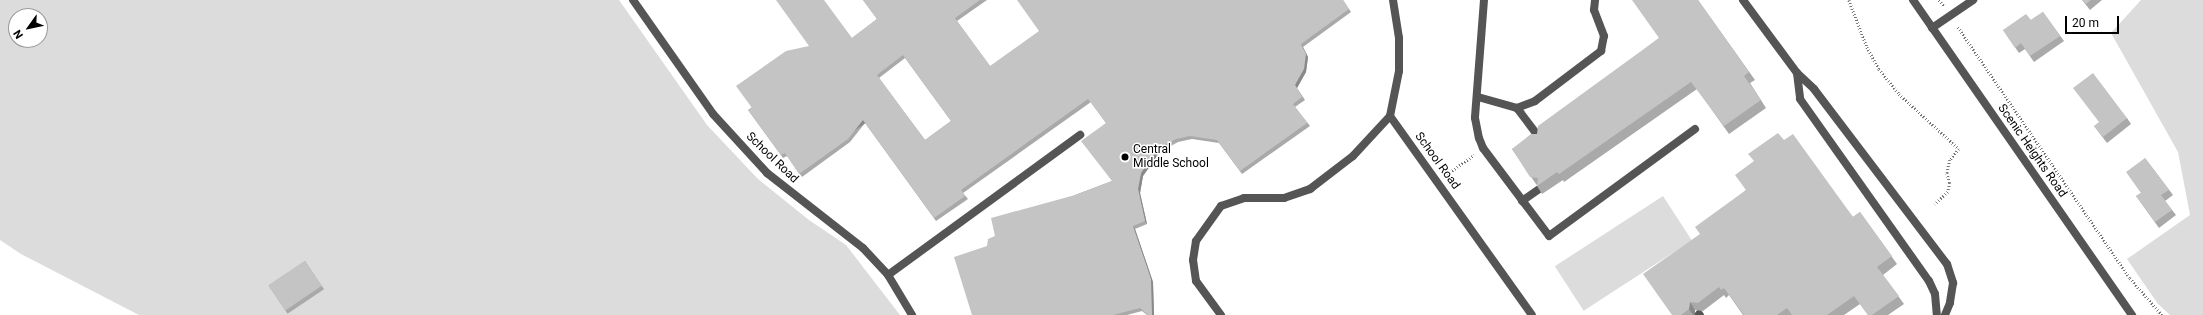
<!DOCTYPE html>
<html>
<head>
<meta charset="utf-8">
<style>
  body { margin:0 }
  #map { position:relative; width:2203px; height:315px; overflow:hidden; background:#fff; font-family:Roboto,sans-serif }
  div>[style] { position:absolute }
  .green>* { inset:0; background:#dcdcdc; transform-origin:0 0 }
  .path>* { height:2.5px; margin-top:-1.25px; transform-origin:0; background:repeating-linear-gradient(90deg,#777 0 1px,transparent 0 3px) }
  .service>* { height:8px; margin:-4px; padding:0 4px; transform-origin:4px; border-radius:4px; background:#555 }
  .minor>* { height:8px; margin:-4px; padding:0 4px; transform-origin:4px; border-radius:4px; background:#555 }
  .tertiary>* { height:8px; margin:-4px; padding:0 4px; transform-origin:4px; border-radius:4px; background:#555 }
  .wall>* { inset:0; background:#a9a9a9; transform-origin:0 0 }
  .shaded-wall>* { inset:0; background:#898989; transform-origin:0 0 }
  .building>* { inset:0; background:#c4c4c4; transform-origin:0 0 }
  .dots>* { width:11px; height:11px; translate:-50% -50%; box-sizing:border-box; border:2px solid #fff; border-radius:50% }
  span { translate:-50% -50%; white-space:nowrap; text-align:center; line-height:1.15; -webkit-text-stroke:3px #fff; paint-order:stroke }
  .poi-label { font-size:12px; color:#000 }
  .left { translate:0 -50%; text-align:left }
  .street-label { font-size:12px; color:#000 }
  .north { position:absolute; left:8px; top:8px; width:40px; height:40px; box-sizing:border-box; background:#fff; border:1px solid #999; border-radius:50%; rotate:237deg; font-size:11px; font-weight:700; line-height:16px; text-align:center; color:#000 }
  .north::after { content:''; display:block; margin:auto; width:14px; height:18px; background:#000; clip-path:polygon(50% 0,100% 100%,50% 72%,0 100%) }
  .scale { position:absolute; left:2065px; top:16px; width:54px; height:18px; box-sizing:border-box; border:2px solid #000; border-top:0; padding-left:5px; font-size:12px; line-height:14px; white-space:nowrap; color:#000; -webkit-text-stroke:3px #fff; paint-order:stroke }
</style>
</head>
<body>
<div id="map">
  <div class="green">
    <div style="clip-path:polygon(evenodd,0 0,619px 0,707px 125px,758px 179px,809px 220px,846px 245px,900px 315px,139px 315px,21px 254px,0 240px,0 0,16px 16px,40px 16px,40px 40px,16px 40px,16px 16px)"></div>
    <div style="clip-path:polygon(2141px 0,2203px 0,2203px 315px,2170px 315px,2158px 304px,2127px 259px,2190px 215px,2178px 152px,2111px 33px)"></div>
    <div style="left:1663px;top:196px;width:53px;height:129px;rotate:57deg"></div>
  </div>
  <div class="path">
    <div style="left:1849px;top:0;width:50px;rotate:69deg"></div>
    <div style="left:1867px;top:47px;width:25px;rotate:61deg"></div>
    <div style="left:1879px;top:69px;width:32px;rotate:51deg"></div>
    <div style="left:1899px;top:94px;width:81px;rotate:42.5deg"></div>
    <div style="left:1959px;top:149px;width:14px;rotate:129deg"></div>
    <div style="left:1950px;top:160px;width:13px;rotate:103deg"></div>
    <div style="left:1947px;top:173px;width:10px;rotate:73deg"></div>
    <div style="left:1950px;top:183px;width:9px;rotate:103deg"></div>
    <div style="left:1948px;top:192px;width:18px;rotate:137deg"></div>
    <div style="left:1939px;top:0;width:8px;rotate:50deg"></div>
    <div style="left:1958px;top:27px;width:304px;rotate:55.6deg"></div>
    <div style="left:2130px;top:278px;width:49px;rotate:49.1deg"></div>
    <div style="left:1447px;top:174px;width:33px;rotate:-35deg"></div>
  </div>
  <div class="service">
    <div style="left:1484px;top:0;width:118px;rotate:94.4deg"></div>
    <div style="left:1475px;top:118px;width:20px;rotate:79deg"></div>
    <div style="left:1479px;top:138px;width:11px;rotate:68deg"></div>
    <div style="left:1483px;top:148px;width:110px;rotate:53.1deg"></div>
    <div style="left:1549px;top:236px;width:181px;rotate:-36.2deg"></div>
    <div style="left:1743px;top:0;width:91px;rotate:53.5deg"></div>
    <div style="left:1797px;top:73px;width:23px;rotate:43deg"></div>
    <div style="left:1814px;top:89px;width:220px;rotate:52.8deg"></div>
    <div style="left:1947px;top:264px;width:20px;rotate:72deg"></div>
    <div style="left:1953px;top:283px;width:20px;rotate:99deg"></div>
    <div style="left:1950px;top:303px;width:13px;rotate:113deg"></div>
    <div style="left:1797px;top:73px;width:26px;rotate:83deg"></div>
    <div style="left:1800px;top:99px;width:223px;rotate:54.7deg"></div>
    <div style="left:1929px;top:281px;width:14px;rotate:65deg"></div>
    <div style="left:1935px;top:294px;width:21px;rotate:85deg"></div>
    <div style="left:1478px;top:97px;width:41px;rotate:15.8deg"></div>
    <div style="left:1517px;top:108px;width:19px;rotate:-21deg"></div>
    <div style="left:1535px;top:101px;width:83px;rotate:-37.1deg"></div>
    <div style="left:1601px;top:51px;width:15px;rotate:-79deg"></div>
    <div style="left:1604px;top:36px;width:28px;rotate:-111deg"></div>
    <div style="left:1594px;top:10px;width:10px;rotate:-84deg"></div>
    <div style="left:1517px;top:108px;width:36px;rotate:53deg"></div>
    <div style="left:1522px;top:201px;width:21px;rotate:-35deg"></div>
    <div style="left:888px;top:275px;width:238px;rotate:-36.1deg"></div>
    <div style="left:1699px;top:314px;width:1px;rotate:45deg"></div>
    <div style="left:1221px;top:315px;width:42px;rotate:-126.3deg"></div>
    <div style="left:1196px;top:281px;width:21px;rotate:-98deg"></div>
    <div style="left:1193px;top:260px;width:19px;rotate:-81deg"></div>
    <div style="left:1196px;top:241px;width:43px;rotate:-54.5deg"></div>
    <div style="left:1221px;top:206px;width:24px;rotate:-19deg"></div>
    <div style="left:1244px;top:198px;width:40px"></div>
    <div style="left:1284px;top:198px;width:28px;rotate:-19deg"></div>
    <div style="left:1310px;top:189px;width:54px;rotate:-37.5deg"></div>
    <div style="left:1353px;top:156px;width:54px;rotate:-47.2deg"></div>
  </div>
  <div class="minor">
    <div style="left:633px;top:0;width:139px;rotate:54.9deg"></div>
    <div style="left:713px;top:114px;width:80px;rotate:47.5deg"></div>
    <div style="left:767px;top:173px;width:122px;rotate:38deg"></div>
    <div style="left:863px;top:248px;width:37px;rotate:47deg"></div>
    <div style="left:888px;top:275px;width:47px;rotate:59deg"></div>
    <div style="left:1393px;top:0;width:38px;rotate:81deg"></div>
    <div style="left:1399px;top:38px;width:33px;rotate:90deg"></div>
    <div style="left:1399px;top:71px;width:46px;rotate:101.3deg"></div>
    <div style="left:1390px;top:116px;width:244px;rotate:54.5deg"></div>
    <div style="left:1932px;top:28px;width:50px;rotate:-34.3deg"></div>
  </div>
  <div class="tertiary">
    <div style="left:1913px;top:0;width:384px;rotate:55.2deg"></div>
  </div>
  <div class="wall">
    <div style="clip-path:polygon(evenodd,863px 0,987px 0,957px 21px,990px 66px,1343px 0,1351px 12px,1303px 47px,1308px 57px,1306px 72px,1297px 88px,1305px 100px,1295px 107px,1310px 126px,1242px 174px,1219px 143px,1192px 139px,1178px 142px,1160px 152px,1143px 176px,1140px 193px,1147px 224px,1135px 229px,1153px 282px,1154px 315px,1147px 315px,1142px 311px,1127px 315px,972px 315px,987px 246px,995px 236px,1075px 195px,1112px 181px,1106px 123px,1091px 102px,963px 193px,968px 199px,936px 221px,865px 123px,850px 142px,802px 177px,787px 156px,783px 158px,748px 110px,852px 38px,877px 19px,863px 0,905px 58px,951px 121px,925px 140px,879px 78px,905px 58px)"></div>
    <div style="clip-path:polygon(1698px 0,1755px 80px,1750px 83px,1766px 108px,1729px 134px,1697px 89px,1564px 182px,1563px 180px,1542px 194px,1537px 186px,1537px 185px,1536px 184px,1512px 149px,1537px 134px,1659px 38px)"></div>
    <div style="clip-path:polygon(2082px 0,2102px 0,2090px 10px)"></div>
    <div style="clip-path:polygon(2043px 12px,2064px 41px,2034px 62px,2025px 49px,2019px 53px,2003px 30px,2031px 20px)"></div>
    <div style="clip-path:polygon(2127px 118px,2131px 124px,2107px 143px,2094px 126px)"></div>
    <div style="clip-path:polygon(1784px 140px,1853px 217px,1860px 212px,1897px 264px,1883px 275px,1904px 304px,1888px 315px,1868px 315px,1860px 304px,1844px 315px,1743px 315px,1729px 295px,1726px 298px,1724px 295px,1703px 311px,1695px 310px,1695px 315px,1672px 315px,1700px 234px,1746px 190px)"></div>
    <div style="clip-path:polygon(2145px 158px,2173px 195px,2165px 201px,2176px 215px,2159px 228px,2136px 196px,2141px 193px)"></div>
    <div style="left:305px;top:261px;width:34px;height:44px;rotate:56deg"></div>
  </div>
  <div class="shaded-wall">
    <div style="clip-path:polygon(1301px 44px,1303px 47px,1308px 57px,1306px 72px,1297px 88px,1305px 100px,1295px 85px)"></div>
    <div style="left:863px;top:120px;width:4px;height:24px;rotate:56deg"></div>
    <div style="clip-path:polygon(1158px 148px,1160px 152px,1143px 176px,1140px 193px,1147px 224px,1145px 221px,1138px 189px,1141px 173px)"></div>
    <div style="clip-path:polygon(1133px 226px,1135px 229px,1153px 282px,1154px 315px,1152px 315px)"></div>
    <div style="clip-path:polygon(1690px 302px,1695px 310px,1695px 315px,1693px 315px,1689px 309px)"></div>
  </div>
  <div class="building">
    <div style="clip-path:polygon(evenodd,776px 0,824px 0,852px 38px,877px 19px,863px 0,980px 0,955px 18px,990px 66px,1039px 31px,1017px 0,1343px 0,1349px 9px,1301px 44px,1306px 54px,1304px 69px,1295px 85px,1302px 97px,1293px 104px,1307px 123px,1240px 171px,1217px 140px,1190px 136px,1176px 139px,1158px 148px,1141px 173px,1138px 189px,1145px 221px,1133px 226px,1151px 279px,1152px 315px,1148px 315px,1140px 308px,1113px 315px,972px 315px,954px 257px,987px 246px,988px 239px,995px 236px,991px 218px,1075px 195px,1112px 181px,1081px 141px,1106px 123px,1088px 99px,961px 190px,965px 196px,934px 218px,863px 120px,848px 139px,799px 174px,785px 153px,781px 155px,748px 110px,752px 108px,736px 86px,786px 51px,809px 46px,776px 0,903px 55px,951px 121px,925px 140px,877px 75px,903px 55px)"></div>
    <div style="clip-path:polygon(1632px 0,1698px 0,1749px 72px,1744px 76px,1761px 100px,1724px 126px,1691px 82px,1559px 174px,1557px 172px,1537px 186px,1538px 178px,1530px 177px,1512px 149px,1531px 134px,1537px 134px,1538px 126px,1659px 38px)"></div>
    <div style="clip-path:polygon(2082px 0,2091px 0,2086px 4px)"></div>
    <div style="clip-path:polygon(2043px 12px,2060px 36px,2030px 56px,2021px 43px,2015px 48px,2003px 30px,2026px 14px,2031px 20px)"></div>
    <div style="clip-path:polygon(2093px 73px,2127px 118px,2103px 137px,2094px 126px,2099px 122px,2073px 88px)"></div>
    <div style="clip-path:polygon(1778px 133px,1784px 140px,1793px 134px,1853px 217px,1860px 212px,1892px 256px,1877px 267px,1899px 296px,1872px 315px,1868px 315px,1854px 296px,1827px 315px,1792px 315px,1787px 308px,1777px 315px,1744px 315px,1724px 288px,1721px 290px,1719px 287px,1698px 303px,1690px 302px,1689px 309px,1681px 315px,1672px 315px,1643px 274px,1700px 234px,1695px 227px,1746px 190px,1735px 175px,1754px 161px,1748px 154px)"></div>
    <div style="clip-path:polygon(2145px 158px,2169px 190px,2161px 195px,2172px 210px,2155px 222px,2136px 196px,2141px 193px,2126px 172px)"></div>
    <div style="left:305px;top:261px;width:30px;height:44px;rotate:56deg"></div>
  </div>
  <div class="dots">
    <div style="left:1125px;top:157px;background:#000"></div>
  </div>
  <div class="poi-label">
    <span class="left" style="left:1133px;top:157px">Central<br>Middle School</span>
  </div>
  <div class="street-label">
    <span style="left:2032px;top:151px;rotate:55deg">Scenic Heights Road</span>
    <span style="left:772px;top:158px;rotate:44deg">School Road</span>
    <span style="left:1437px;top:161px;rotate:54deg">School Road</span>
  </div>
  <div class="north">N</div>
  <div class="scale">20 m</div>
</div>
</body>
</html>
